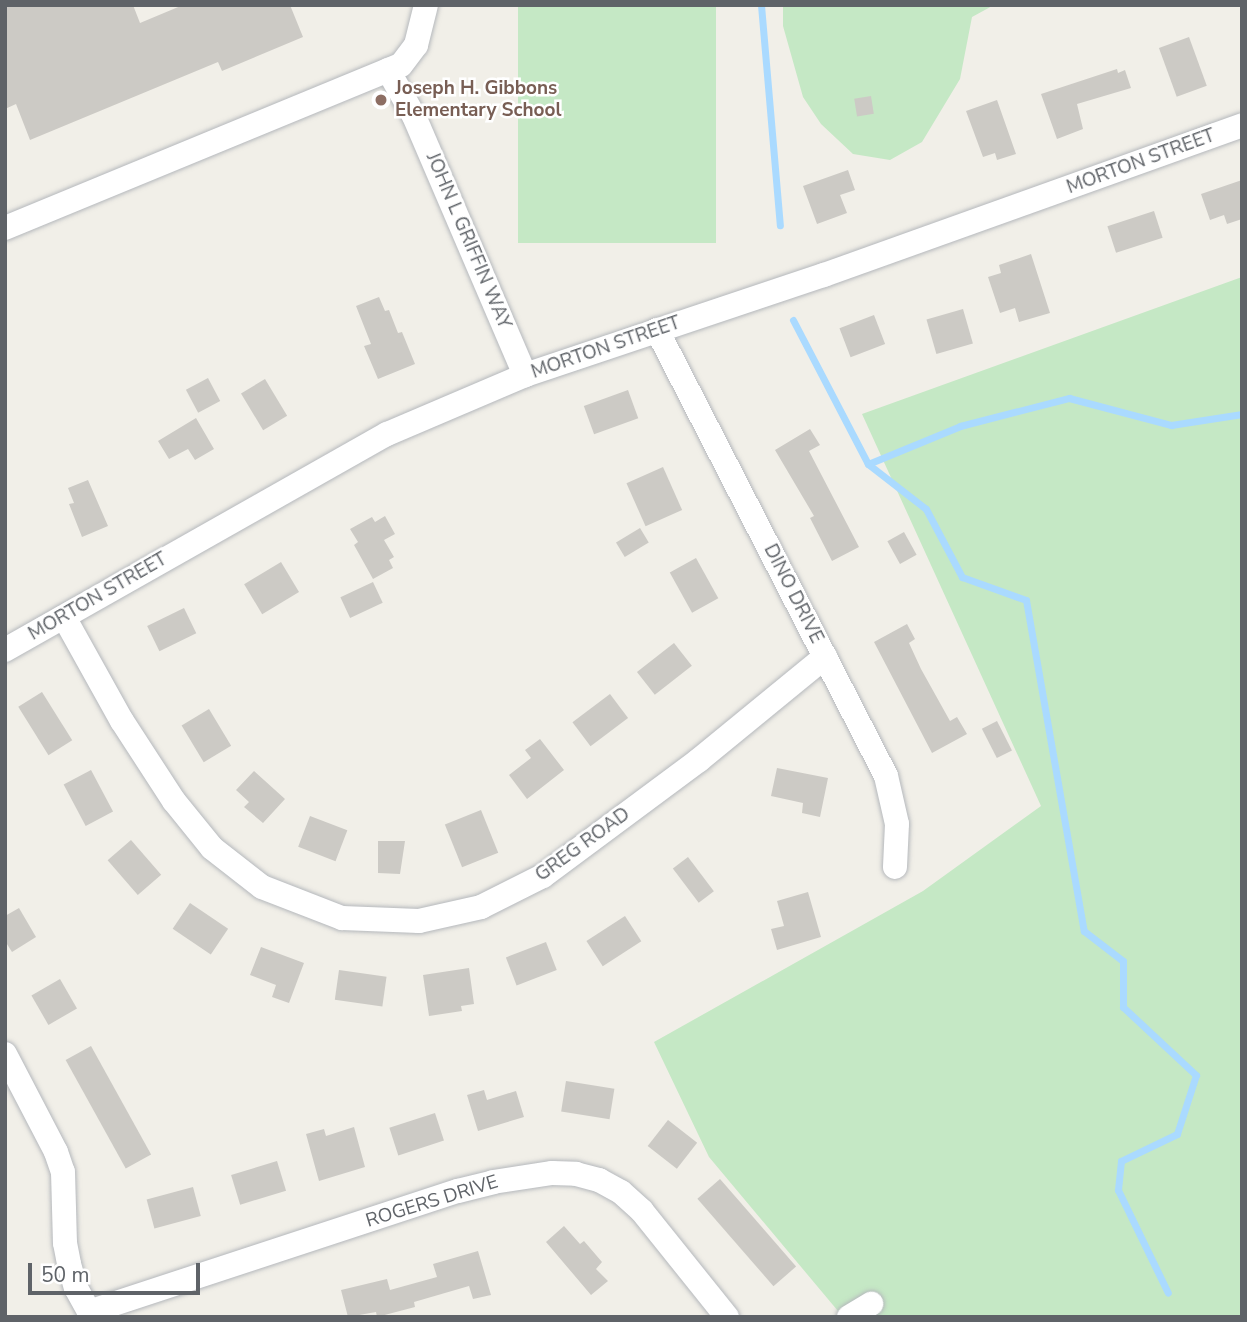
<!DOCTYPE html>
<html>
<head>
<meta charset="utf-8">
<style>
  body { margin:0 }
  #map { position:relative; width:1247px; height:1322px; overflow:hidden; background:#f1efe8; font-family:"Nunito Sans",sans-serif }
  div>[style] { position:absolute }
  .green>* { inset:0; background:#c5e8c5; transform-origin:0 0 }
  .stream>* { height:7px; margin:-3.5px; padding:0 3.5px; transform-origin:3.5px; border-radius:3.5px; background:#aadaff }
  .building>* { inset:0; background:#cccac5; transform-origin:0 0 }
  .roads { filter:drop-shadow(0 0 2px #b5b8bc) drop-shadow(0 0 2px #b5b8bc) }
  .minor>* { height:24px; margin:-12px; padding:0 12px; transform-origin:12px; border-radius:12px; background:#fff }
  .dots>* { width:19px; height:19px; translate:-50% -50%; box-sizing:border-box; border:4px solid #fff; border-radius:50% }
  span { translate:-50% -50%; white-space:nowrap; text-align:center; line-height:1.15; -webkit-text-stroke:5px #fff; paint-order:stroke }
  .education-label { font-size:19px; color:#785e54; font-weight:700 }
  .left { translate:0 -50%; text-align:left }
  .street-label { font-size:19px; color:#5f6368 }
  .frame { position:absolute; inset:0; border:7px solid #5f6368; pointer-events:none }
  .scale { position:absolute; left:28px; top:1263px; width:172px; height:32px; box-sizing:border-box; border:4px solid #5f6368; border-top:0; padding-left:9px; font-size:21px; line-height:24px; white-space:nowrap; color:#5f6368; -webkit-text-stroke:5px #fff; paint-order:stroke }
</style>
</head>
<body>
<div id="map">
  <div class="green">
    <div style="left:518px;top:5px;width:198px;height:238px"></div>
    <div style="clip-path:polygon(783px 5px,994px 5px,972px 17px,960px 79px,922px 142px,890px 160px,853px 154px,821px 124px,803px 97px,783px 26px)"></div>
    <div style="clip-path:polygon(1242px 277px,1242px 1317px,843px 1317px,709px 1157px,654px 1042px,923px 891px,1041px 806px,862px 414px)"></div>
  </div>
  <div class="stream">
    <div style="left:761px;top:5px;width:221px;rotate:85.1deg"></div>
    <div style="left:793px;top:320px;width:162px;rotate:62.5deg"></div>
    <div style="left:868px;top:464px;width:73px;rotate:37.8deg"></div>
    <div style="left:926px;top:509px;width:77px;rotate:62.1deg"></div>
    <div style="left:962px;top:577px;width:68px;rotate:19.8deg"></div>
    <div style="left:1026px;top:600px;width:336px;rotate:80.1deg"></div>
    <div style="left:1084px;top:931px;width:49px;rotate:37.6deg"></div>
    <div style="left:1123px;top:961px;width:46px;rotate:90deg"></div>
    <div style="left:1123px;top:1007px;width:100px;rotate:43deg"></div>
    <div style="left:1196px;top:1075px;width:62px;rotate:107.9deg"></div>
    <div style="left:1177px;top:1134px;width:62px;rotate:154.3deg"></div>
    <div style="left:1121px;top:1161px;width:29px;rotate:96deg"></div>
    <div style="left:1118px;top:1190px;width:114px;rotate:64.1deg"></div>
    <div style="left:868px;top:464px;width:100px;rotate:-22.4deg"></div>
    <div style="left:960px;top:426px;width:113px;rotate:-14.4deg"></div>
    <div style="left:1069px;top:398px;width:106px;rotate:14.8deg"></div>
    <div style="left:1171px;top:425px;width:72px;rotate:-8.8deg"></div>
  </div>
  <div class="building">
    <div style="clip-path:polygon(5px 5px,133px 5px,140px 23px,183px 5px,290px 5px,303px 37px,222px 71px,218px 62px,30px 140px,16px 104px,5px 109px)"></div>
    <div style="left:1189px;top:37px;width:52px;height:32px;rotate:70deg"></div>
    <div style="clip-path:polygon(1117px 69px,1118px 73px,1125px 70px,1131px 88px,1077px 104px,1083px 129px,1057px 139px,1041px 94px)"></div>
    <div style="left:871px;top:96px;width:18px;height:17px;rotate:81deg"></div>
    <div style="clip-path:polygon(997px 100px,1016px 154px,997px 160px,995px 153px,983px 157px,966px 111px)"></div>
    <div style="clip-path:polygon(848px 170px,855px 190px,840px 195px,847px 213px,817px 224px,803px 186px)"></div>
    <div style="clip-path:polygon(1242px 180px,1242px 219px,1227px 224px,1224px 215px,1210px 220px,1201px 194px)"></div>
    <div style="left:1154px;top:211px;width:28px;height:49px;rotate:72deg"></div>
    <div style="clip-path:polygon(1031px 254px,1050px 313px,1019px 322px,1015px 308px,1000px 313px,988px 277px,1001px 273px,999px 265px)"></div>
    <div style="clip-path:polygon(379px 297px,385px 311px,389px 310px,398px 333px,402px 332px,415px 364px,378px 379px,364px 346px,371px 344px,356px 306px)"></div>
    <div style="left:963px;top:309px;width:36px;height:38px;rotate:74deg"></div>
    <div style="left:874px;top:315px;width:31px;height:37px;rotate:69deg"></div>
    <div style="left:208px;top:378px;width:26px;height:25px;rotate:62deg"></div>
    <div style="left:265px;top:379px;width:43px;height:28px;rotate:59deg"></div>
    <div style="left:628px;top:390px;width:30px;height:47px;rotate:70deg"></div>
    <div style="clip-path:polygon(196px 418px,214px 449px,195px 460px,188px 449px,169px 459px,158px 441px)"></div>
    <div style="clip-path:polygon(810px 429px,820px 445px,809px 451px,859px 547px,832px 561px,810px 518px,814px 516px,775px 450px)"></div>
    <div style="left:663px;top:467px;width:47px;height:40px;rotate:66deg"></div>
    <div style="clip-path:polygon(88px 480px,108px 526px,82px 537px,69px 504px,74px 503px,68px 488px)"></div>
    <div style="clip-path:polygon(385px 516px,395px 534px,384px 540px,394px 557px,389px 560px,393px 568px,373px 579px,354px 545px,358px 542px,350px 529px,372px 517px,375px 522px)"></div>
    <div style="left:640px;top:528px;width:17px;height:28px;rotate:59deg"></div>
    <div style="left:904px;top:532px;width:26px;height:19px;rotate:61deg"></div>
    <div style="left:696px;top:558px;width:46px;height:30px;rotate:61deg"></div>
    <div style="left:281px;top:562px;width:35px;height:43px;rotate:59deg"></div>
    <div style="left:373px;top:582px;width:23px;height:36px;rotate:65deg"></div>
    <div style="left:184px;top:608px;width:28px;height:41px;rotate:64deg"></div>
    <div style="clip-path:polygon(907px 624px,915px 639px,909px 643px,921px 669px,950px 721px,957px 717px,967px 734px,932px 753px,874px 642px)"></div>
    <div style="left:674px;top:643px;width:29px;height:47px;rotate:52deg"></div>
    <div style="left:42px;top:692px;width:57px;height:28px;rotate:58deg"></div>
    <div style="left:610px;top:694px;width:30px;height:47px;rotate:53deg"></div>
    <div style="left:209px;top:709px;width:43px;height:32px;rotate:59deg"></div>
    <div style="left:997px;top:721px;width:33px;height:17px;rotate:63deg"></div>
    <div style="clip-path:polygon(540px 739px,564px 770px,527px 799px,509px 775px,531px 758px,525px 750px)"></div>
    <div style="clip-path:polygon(777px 768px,828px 778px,820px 817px,802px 813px,803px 803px,771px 796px)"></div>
    <div style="left:91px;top:770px;width:47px;height:31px;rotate:62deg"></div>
    <div style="clip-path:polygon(254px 771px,285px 799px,263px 823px,244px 807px,249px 802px,236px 790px)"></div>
    <div style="left:481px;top:810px;width:46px;height:39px;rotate:68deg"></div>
    <div style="left:310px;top:816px;width:40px;height:33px;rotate:21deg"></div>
    <div style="left:131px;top:840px;width:46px;height:31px;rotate:49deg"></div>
    <div style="clip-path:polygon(378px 841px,405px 841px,400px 874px,378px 873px)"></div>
    <div style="left:688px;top:857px;width:43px;height:19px;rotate:53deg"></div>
    <div style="clip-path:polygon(808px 892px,821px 937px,777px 950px,771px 929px,784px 926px,777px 901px)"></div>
    <div style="left:190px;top:903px;width:46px;height:31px;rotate:34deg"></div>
    <div style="clip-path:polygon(19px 908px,36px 937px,12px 952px,5px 941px,5px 916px)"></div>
    <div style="left:625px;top:916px;width:30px;height:46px;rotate:57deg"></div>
    <div style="left:546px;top:942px;width:30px;height:43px;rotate:69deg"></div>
    <div style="clip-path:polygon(261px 947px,304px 963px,289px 1003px,272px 997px,276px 985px,250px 975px)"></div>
    <div style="clip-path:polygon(469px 968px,474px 1004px,461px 1006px,462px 1011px,429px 1016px,423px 975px)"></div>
    <div style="left:339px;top:970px;width:48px;height:30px;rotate:8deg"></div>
    <div style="left:60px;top:979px;width:34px;height:33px;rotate:60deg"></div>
    <div style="left:91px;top:1046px;width:124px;height:29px;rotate:61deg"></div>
    <div style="left:566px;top:1081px;width:49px;height:31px;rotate:9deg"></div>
    <div style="clip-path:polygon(484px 1090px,487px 1100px,516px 1091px,524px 1117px,478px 1131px,467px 1095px)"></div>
    <div style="left:435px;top:1113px;width:29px;height:48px;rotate:72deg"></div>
    <div style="left:668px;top:1120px;width:37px;height:33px;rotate:38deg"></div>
    <div style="clip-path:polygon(354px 1127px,365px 1167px,319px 1181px,306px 1134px,324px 1129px,326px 1136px)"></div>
    <div style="left:277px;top:1161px;width:31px;height:48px;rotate:73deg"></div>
    <div style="left:720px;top:1179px;width:116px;height:30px;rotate:49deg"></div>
    <div style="left:193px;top:1187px;width:30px;height:48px;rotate:75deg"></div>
    <div style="clip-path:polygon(564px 1226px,580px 1244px,584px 1241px,602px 1262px,596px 1269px,608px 1281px,591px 1295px,546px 1242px)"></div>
    <div style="clip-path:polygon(478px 1251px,491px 1295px,473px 1299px,469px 1286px,414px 1302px,415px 1307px,377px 1317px,376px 1312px,348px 1317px,341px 1290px,387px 1279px,390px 1290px,437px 1277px,433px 1264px)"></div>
  </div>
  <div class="roads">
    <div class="minor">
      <div style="left:388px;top:70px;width:53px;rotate:60.5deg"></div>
      <div style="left:414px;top:116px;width:282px;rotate:66.8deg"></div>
      <div style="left:5px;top:228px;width:428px;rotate:-22.4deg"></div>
      <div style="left:401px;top:65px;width:25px;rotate:-53deg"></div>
      <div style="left:416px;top:45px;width:41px;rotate:-76deg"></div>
      <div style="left:657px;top:330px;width:501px;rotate:62.82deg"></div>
      <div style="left:886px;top:776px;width:49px;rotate:77.1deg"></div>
      <div style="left:897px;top:824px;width:43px;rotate:92.7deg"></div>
      <div style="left:64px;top:617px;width:119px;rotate:60.9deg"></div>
      <div style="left:122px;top:721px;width:95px;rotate:57deg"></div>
      <div style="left:174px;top:801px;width:60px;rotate:51deg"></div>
      <div style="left:212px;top:848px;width:63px;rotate:38deg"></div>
      <div style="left:262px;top:887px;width:86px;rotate:21.2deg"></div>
      <div style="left:342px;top:918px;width:77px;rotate:2.2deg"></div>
      <div style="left:419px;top:921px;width:64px;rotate:-12.7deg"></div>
      <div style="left:481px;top:907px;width:69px;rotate:-26.6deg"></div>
      <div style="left:543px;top:876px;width:194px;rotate:-36.6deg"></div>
      <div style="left:699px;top:760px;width:163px;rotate:-39.3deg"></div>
      <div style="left:5px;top:650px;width:439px;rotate:-29.5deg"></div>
      <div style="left:387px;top:434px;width:150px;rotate:-23.1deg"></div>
      <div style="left:525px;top:375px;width:315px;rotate:-18.5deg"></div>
      <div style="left:824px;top:275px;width:444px;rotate:-19.7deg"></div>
      <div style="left:5px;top:1054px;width:110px;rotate:62.5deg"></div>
      <div style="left:56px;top:1152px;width:21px;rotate:71deg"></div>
      <div style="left:63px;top:1172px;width:71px;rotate:88.4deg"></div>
      <div style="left:65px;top:1243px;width:21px;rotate:79deg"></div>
      <div style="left:69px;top:1264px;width:25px;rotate:74deg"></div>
      <div style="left:76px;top:1288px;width:33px;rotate:61deg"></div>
      <div style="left:89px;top:1312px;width:388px;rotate:-18.2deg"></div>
      <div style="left:458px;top:1191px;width:36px;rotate:-14deg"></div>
      <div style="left:493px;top:1182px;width:60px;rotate:-8.7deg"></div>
      <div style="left:552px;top:1173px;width:24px;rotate:2deg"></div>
      <div style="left:576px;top:1174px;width:24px;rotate:15deg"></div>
      <div style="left:599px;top:1180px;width:25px;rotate:29deg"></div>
      <div style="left:621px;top:1192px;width:28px;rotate:42deg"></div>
      <div style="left:642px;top:1211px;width:136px;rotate:51.3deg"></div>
      <div style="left:849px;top:1317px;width:26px;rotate:-31deg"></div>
    </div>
  </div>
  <div class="dots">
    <div style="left:381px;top:100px;background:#8d6e63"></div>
  </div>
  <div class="education-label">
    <span class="left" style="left:395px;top:100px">Joseph H. Gibbons<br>Elementary School</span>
  </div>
  <div class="street-label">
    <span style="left:1141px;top:162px;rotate:-20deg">MORTON STREET</span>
    <span style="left:468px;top:241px;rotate:67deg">JOHN L GRIFFIN WAY</span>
    <span style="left:606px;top:348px;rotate:-19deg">MORTON STREET</span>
    <span style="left:793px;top:594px;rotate:63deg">DINO DRIVE</span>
    <span style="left:98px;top:597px;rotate:-30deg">MORTON STREET</span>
    <span style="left:583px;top:845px;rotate:-36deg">GREG ROAD</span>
    <span style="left:432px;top:1202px;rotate:-17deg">ROGERS DRIVE</span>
  </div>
  <div class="frame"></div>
  <div class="scale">50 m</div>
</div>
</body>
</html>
